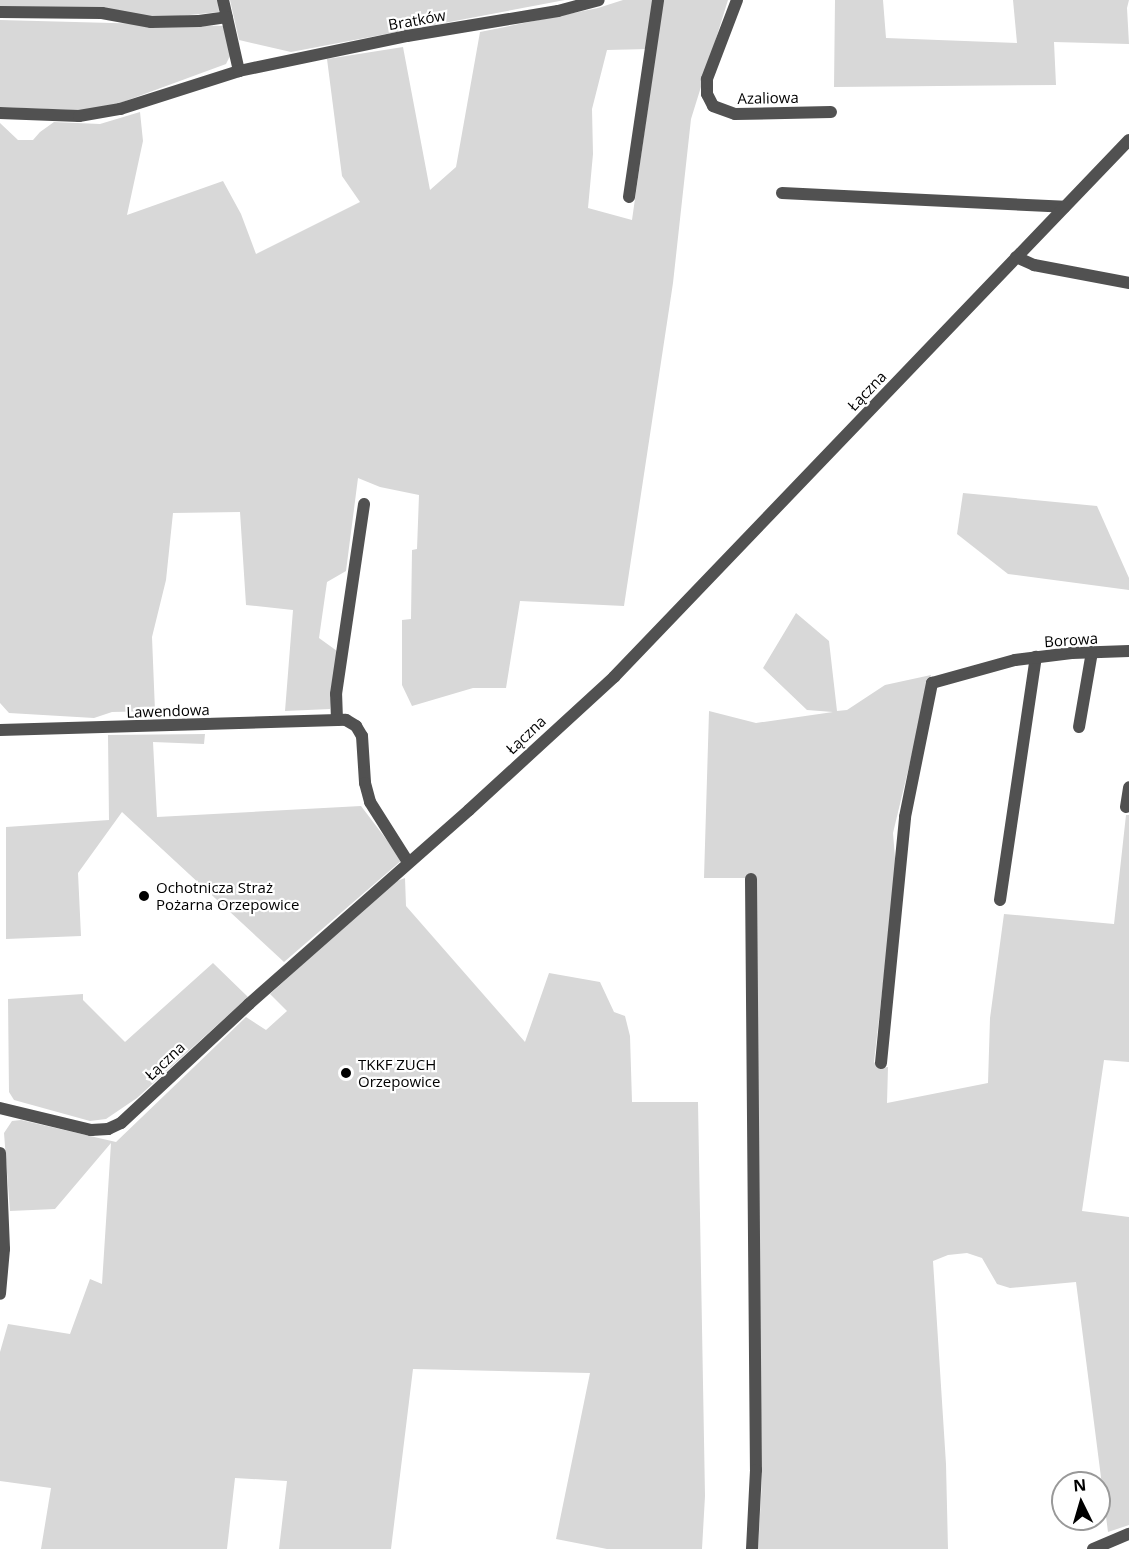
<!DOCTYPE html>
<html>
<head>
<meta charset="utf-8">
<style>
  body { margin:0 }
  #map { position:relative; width:1129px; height:1549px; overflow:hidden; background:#fff; font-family:"Open Sans",sans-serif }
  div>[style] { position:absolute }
  .green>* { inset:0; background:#d8d8d8 }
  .minor>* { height:12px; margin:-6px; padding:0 6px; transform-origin:6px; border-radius:6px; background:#515151 }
  .dots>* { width:16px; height:16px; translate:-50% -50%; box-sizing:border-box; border:3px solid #fff; border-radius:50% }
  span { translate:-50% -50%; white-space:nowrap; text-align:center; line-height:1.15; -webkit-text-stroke:4.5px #fff; paint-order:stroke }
  .street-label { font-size:15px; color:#000 }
  .poi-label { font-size:15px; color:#000 }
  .left { translate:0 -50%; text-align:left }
  .north { position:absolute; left:1051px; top:1471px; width:60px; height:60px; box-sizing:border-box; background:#fff; border:2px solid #999; border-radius:50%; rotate:355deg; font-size:16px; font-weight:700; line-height:24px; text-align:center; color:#000 }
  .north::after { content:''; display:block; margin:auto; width:21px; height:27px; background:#000; clip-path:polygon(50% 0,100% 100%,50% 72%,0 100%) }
</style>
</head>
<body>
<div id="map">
  <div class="green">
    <div style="clip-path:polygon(0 0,218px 0,219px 12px,150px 19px,0 7px)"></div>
    <div style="clip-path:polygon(230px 0,565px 0,291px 52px,239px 40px)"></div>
    <div style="clip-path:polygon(623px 0,656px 0,648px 49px,607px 50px,592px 109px,593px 154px,588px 208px,632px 220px,663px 0,728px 0,691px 119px,673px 283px,624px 606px,520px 601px,506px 688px,473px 688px,412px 706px,402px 685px,402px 620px,411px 619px,412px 550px,417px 549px,419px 495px,380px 487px,358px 478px,346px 571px,327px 582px,319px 638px,337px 651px,330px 709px,285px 711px,293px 610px,246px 605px,240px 512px,173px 513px,166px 580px,152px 637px,155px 711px,112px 712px,94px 718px,9px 713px,0 703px,0 123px,18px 140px,33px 140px,40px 132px,54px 122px,100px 124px,140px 112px,143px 141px,127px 215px,223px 181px,241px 214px,256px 254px,360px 202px,342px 176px,327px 59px,403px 47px,430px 190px,456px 167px,480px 32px,598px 8px)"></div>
    <div style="clip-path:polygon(835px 0,883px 0,886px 38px,1017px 43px,1013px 0,1129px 0,1127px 8px,1129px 44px,1054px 42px,1056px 85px,834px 87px)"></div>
    <div style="clip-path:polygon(0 20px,224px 26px,230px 56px,226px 64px,90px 114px,73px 110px,0 107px)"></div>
    <div style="clip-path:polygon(963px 493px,1097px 506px,1129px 578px,1129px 590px,1008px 574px,957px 534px)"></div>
    <div style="clip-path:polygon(796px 613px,829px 641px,837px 711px,847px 710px,885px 685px,931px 675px,893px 833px,896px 870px,874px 1062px,879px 1068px,888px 1067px,887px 1103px,988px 1083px,990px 1018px,1004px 914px,1114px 924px,1126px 815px,1129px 815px,1129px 1062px,1104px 1060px,1082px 1211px,1129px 1217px,1129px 1525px,1108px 1532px,1076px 1282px,1010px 1288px,997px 1284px,982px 1258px,967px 1253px,948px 1255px,933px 1261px,946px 1464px,948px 1549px,758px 1549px,762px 1480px,753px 878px,704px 878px,709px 711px,756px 723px,833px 712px,807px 710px,763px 668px)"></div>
    <div style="clip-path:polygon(205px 734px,204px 744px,153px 742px,157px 817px,361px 806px,402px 860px,284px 962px,122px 812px,78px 873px,81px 936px,6px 939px,6px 827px,109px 820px,108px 735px)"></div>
    <div style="clip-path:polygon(405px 878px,406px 906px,525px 1042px,549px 973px,600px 982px,614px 1012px,625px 1016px,630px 1036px,632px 1102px,698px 1102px,705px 1496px,702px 1549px,607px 1549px,556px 1539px,590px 1373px,413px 1369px,391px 1549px,279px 1549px,287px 1481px,235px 1478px,227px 1549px,41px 1549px,51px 1488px,0 1481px,0 1352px,8px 1324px,70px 1334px,90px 1279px,102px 1284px,111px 1143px,55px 1209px,10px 1211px,4px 1133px,12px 1121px,21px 1120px,116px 1142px,246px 1017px,266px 1030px,287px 1011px,270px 994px,353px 918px,397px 881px)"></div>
    <div style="clip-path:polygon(213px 963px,248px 997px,137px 1098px,106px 1119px,90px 1121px,14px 1100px,9px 1092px,8px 999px,83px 994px,83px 1000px,125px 1042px)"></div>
  </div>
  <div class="minor">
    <div style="left:223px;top:0;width:73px;rotate:77.3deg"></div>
    <div style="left:737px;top:0;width:85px;rotate:110.8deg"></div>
    <div style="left:707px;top:79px;width:15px;rotate:90deg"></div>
    <div style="left:707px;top:94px;width:13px;rotate:63deg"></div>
    <div style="left:713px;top:106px;width:23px;rotate:20deg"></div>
    <div style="left:735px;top:114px;width:96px;rotate:-1.2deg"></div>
    <div style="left:0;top:12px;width:102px;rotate:0.6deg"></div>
    <div style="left:102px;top:13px;width:50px;rotate:10.4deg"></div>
    <div style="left:151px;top:22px;width:48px;rotate:-1.2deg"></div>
    <div style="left:199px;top:21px;width:28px;rotate:-8deg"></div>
    <div style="left:0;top:113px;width:79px;rotate:2.2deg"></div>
    <div style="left:79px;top:116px;width:42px;rotate:-9.7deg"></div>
    <div style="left:120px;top:109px;width:125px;rotate:-17.7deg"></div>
    <div style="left:239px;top:71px;width:172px;rotate:-11.8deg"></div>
    <div style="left:407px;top:36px;width:153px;rotate:-9.4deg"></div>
    <div style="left:558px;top:11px;width:42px;rotate:-15deg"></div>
    <div style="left:782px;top:193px;width:283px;rotate:2.8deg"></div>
    <div style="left:629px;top:197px;width:199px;rotate:-81.6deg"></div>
    <div style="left:1016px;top:257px;width:20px;rotate:24deg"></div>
    <div style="left:1034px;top:265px;width:97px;rotate:10.7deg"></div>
    <div style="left:337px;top:720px;width:26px;rotate:-92deg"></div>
    <div style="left:336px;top:694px;width:192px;rotate:-81.6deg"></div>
    <div style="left:1079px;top:727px;width:76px;rotate:-80.2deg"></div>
    <div style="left:0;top:730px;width:346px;rotate:-1.7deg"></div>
    <div style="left:346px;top:720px;width:12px;rotate:31deg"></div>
    <div style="left:356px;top:726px;width:12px;rotate:59deg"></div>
    <div style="left:362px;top:736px;width:47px;rotate:86.3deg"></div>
    <div style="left:365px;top:783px;width:20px;rotate:75deg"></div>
    <div style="left:370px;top:802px;width:71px;rotate:57.7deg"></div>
    <div style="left:1126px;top:807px;width:20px;rotate:-81deg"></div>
    <div style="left:751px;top:879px;width:591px;rotate:89.52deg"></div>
    <div style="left:756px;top:1470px;width:79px;rotate:92.9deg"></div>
    <div style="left:1000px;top:900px;width:246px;rotate:-81.6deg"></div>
    <div style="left:881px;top:1063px;width:247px;rotate:-84.4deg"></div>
    <div style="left:905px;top:817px;width:137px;rotate:-78.6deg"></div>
    <div style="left:932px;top:683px;width:86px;rotate:-15.5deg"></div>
    <div style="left:1015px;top:660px;width:57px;rotate:-7deg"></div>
    <div style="left:1072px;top:653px;width:57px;rotate:-2deg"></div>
    <div style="left:0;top:1108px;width:94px;rotate:13.6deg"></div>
    <div style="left:91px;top:1130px;width:17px;rotate:-3deg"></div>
    <div style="left:108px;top:1129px;width:14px;rotate:-25deg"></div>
    <div style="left:121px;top:1123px;width:175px;rotate:-42.9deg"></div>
    <div style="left:249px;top:1004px;width:293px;rotate:-41.4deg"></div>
    <div style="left:469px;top:810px;width:197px;rotate:-42.5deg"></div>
    <div style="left:614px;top:677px;width:744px;rotate:-46.2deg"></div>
    <div style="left:0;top:1153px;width:96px;rotate:87.6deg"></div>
    <div style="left:4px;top:1249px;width:45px;rotate:95.1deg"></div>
    <div style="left:1093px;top:1549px;width:39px;rotate:-23deg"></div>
  </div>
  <div class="dots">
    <div style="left:144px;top:896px;background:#000"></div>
    <div style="left:346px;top:1073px;background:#000"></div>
  </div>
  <div class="street-label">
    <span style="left:417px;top:20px;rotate:-10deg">Bratków</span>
    <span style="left:768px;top:98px;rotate:-1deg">Azaliowa</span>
    <span style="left:867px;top:391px;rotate:-46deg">Łączna</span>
    <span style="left:1071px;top:640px;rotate:-4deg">Borowa</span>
    <span style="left:168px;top:711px;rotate:-2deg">Lawendowa</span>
    <span style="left:526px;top:735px;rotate:-43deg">Łączna</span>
    <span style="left:165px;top:1061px;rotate:-43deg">Łączna</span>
  </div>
  <div class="poi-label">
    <span class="left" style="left:156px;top:896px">Ochotnicza Straż<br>Pożarna Orzepowice</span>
    <span class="left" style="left:358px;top:1073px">TKKF ZUCH<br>Orzepowice</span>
  </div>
  <div class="north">N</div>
</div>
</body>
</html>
